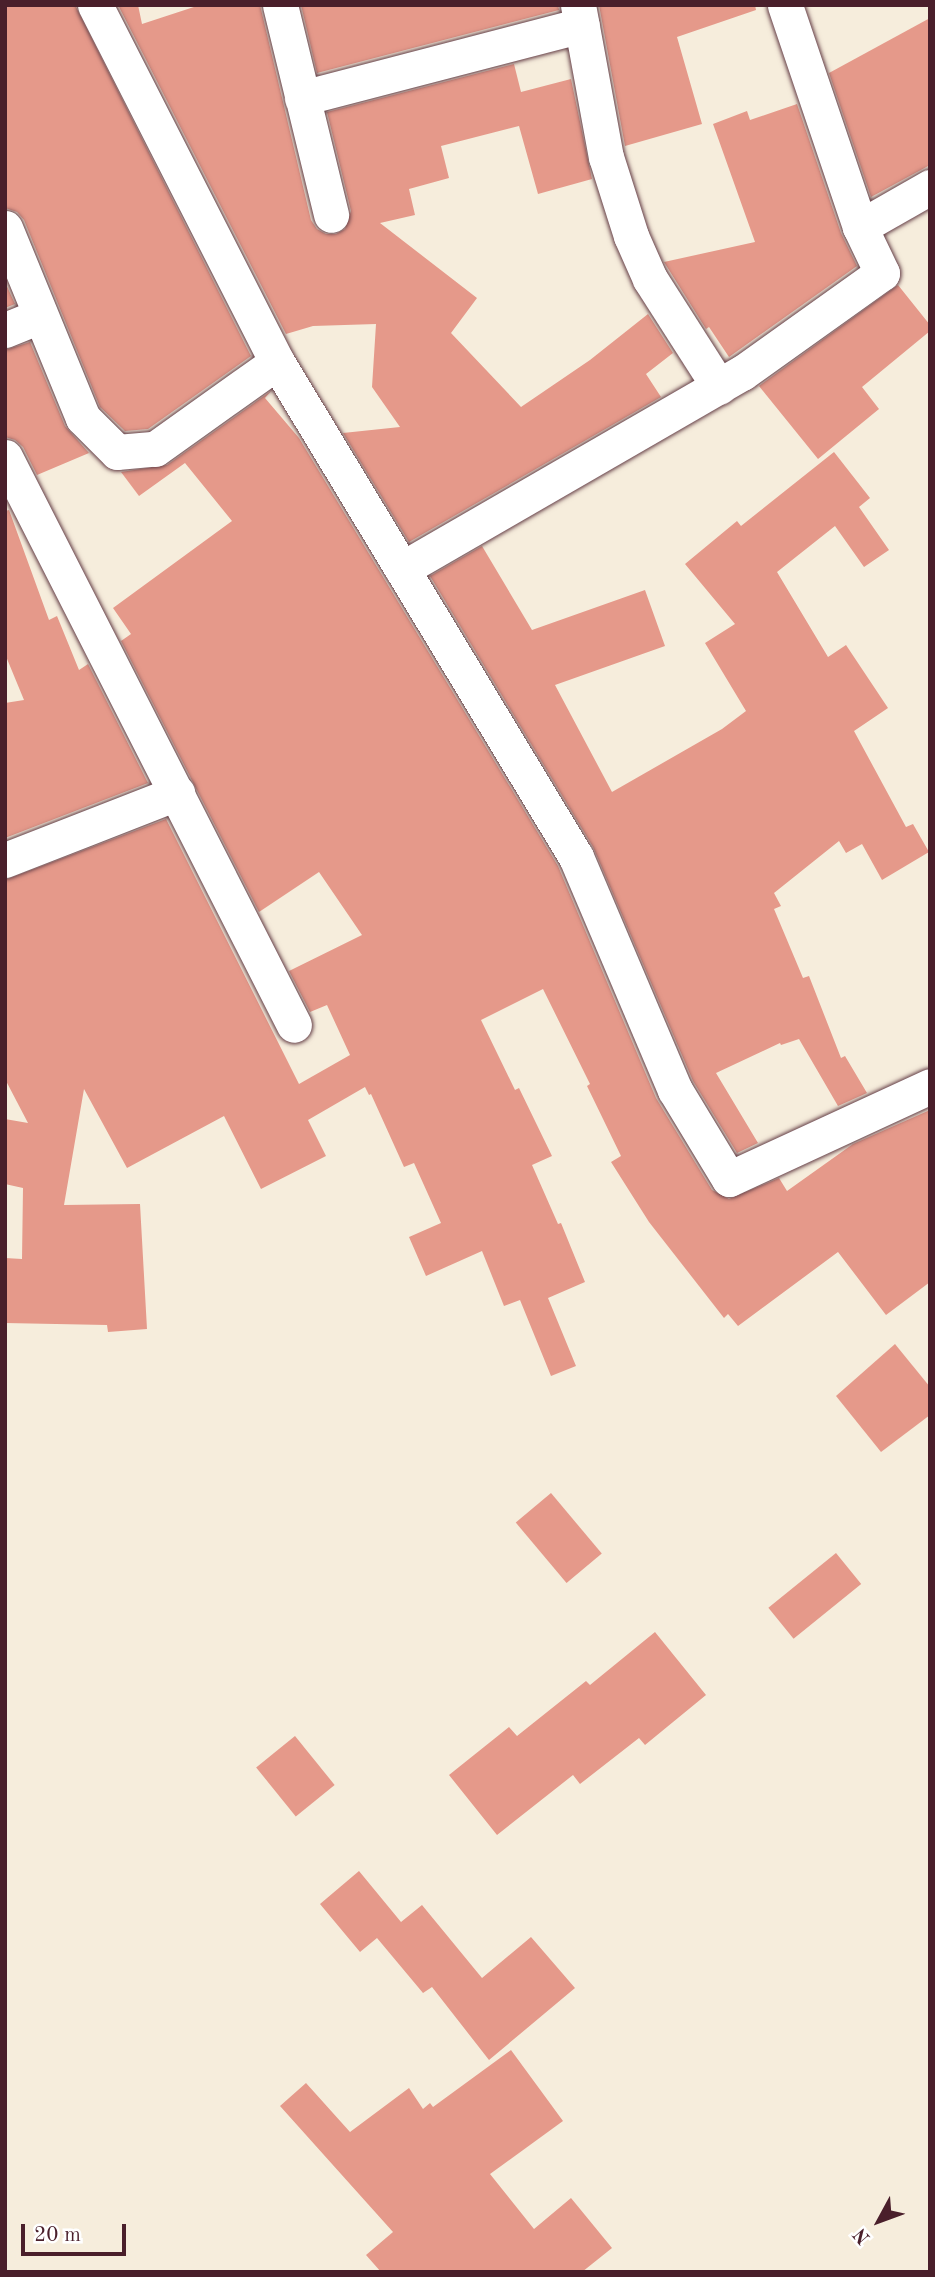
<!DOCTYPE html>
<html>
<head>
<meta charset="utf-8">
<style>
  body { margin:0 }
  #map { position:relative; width:935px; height:2277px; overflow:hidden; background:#f6eddc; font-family:"Old Standard TT",serif }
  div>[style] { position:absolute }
  .building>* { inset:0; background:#e5998a; transform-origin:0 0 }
  .roads { filter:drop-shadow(0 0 2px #643e46) drop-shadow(0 0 2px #643e46) }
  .minor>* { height:35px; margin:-17.5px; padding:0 17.5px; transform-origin:17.5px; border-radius:17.5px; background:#fff }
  span { translate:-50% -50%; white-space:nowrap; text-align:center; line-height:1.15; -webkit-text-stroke:7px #fff; paint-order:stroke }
  .frame { position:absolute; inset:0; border:7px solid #4a1f2b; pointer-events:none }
  .north { position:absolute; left:844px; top:2186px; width:70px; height:70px; -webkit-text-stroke:5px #fff; paint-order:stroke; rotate:229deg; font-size:19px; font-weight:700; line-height:28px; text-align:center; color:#4a1f2b }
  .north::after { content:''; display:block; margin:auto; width:24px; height:32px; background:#4a1f2b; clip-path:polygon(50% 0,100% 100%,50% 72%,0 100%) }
  .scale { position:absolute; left:21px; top:2224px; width:105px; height:32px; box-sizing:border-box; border:4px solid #4a1f2b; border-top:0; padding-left:9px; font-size:21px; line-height:24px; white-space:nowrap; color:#4a1f2b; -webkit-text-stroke:5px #fff; paint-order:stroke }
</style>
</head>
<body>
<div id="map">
  <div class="building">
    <div style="clip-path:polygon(5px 5px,75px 5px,251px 356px,148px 429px,125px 431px,100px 407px,24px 220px,17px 212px,5px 208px)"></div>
    <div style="clip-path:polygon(118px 5px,138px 5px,142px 24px,200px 5px,260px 5px,311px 220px,317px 229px,326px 234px,336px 234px,345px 229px,351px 211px,327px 112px,514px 64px,521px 92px,571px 79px,592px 179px,538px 194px,519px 126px,441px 146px,449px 178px,409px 189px,415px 215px,380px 223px,477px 298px,451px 333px,521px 407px,590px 360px,648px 314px,673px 353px,646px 374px,661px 397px,409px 542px,343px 433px,400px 427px,372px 387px,376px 324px,313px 326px,286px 334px)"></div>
    <div style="clip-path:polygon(301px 5px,558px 5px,559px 10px,317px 73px)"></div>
    <div style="clip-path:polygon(599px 5px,755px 5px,756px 10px,677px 37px,702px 124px,625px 146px)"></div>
    <div style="clip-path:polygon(930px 18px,930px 165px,871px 197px,829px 73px)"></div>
    <div style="clip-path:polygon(797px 104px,841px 233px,857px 266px,729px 357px,709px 327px,706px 329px,664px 262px,755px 242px,713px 124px,747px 111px,750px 120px)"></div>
    <div style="clip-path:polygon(5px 282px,15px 304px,5px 308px)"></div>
    <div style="clip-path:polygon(898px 285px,930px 325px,930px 331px,862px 387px,879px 409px,818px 459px,759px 386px)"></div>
    <div style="clip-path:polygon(30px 342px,65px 426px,89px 453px,37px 475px,23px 447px,15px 440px,5px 437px,5px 350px)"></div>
    <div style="clip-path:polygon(271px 391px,265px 398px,299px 438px,558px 866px,656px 1098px,712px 1190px,729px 1199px,779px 1178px,787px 1191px,853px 1144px,930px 1110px,930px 1282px,886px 1315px,838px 1252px,738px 1326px,728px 1314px,724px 1318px,649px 1222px,611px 1162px,621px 1156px,587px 1086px,590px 1084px,543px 989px,481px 1020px,515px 1090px,519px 1088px,552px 1156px,532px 1165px,558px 1224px,561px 1223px,585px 1282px,548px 1298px,576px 1366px,551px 1376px,520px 1300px,504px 1306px,482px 1251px,426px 1276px,409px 1237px,441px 1223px,414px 1163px,404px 1167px,371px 1094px,369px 1095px,365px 1087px,308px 1120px,326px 1156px,261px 1189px,224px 1116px,127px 1168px,84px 1089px,64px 1205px,140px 1204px,147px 1329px,108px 1332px,107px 1325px,5px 1323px,5px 1258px,22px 1259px,23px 1188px,5px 1184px,5px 1119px,28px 1123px,5px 1079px,5px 880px,166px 819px,299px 1084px,350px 1055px,327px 1005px,310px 1012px,289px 971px,362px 935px,319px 872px,259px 912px,121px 641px,131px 634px,113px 608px,232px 521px,185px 463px,139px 496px,121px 472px,167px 465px)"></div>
    <div style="clip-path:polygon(834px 452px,870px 498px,859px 507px,889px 550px,864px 567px,835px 526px,777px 572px,828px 657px,846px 645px,888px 708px,854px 731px,906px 827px,913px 824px,929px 852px,882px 880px,862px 844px,846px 853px,839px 841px,774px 893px,781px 906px,774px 909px,803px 978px,809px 976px,841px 1058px,845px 1056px,867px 1093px,838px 1106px,799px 1039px,781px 1045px,780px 1043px,716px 1073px,758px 1143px,737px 1153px,693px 1081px,593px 847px,430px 576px,482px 546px,532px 630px,645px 590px,665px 646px,555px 685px,612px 792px,722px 729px,746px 711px,705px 643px,735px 624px,685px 564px,737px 521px,741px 526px)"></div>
    <div style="clip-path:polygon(9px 510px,49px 620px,57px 616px,79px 670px,88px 664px,148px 783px,5px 838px,5px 703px,24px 700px,5px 654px,5px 511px)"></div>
    <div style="clip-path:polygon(895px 1344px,930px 1387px,930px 1415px,881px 1452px,836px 1396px)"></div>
    <div style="left:551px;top:1493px;width:79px;height:46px;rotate:50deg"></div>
    <div style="left:836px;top:1553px;width:40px;height:87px;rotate:51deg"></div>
    <div style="clip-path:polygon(655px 1632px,706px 1695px,645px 1745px,639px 1738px,580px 1784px,573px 1775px,497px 1835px,449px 1775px,509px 1727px,517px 1736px,586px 1681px,590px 1685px)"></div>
    <div style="left:295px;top:1736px;width:63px;height:50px;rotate:51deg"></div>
    <div style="clip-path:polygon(359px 1871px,401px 1922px,422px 1905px,482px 1978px,531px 1937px,575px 1988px,489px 2060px,432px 1987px,423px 1993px,377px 1938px,360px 1952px,320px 1904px)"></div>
    <div style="clip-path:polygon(511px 2050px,563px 2121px,490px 2174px,534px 2229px,571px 2198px,612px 2248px,582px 2272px,381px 2272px,366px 2255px,393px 2232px,280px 2106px,306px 2083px,350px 2132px,409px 2088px,423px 2109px,430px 2103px,433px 2107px)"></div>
  </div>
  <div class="roads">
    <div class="minor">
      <div style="left:95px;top:5px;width:401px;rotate:63deg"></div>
      <div style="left:277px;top:362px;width:578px;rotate:58.87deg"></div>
      <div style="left:576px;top:857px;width:253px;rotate:67deg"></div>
      <div style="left:675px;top:1090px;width:104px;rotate:58.8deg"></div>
      <div style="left:729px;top:1179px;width:221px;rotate:-24.8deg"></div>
      <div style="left:280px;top:5px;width:216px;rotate:76.3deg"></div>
      <div style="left:578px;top:5px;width:155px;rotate:79.6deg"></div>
      <div style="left:606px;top:157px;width:83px;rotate:72.4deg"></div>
      <div style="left:631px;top:236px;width:47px;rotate:66.2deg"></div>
      <div style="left:650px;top:279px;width:128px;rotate:57.4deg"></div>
      <div style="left:302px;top:98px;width:289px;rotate:-14.6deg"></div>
      <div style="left:860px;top:227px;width:81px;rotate:-29.7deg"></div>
      <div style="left:5px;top:228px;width:205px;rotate:67.7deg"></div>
      <div style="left:83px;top:418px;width:48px;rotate:45deg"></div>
      <div style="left:117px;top:452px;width:38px;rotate:-5deg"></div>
      <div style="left:155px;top:449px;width:150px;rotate:-35.5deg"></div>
      <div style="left:5px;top:330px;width:38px;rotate:-22deg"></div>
      <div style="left:5px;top:457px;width:637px;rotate:63.03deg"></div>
      <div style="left:402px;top:569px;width:392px;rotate:-30deg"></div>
      <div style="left:742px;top:373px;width:172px;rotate:-35.5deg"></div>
      <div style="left:882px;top:273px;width:51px;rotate:-115.6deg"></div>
      <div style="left:860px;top:227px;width:234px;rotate:-108.7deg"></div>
      <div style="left:5px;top:860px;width:185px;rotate:-21.3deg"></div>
    </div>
  </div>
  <div class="frame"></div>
  <div class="north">N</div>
  <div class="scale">20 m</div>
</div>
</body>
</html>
